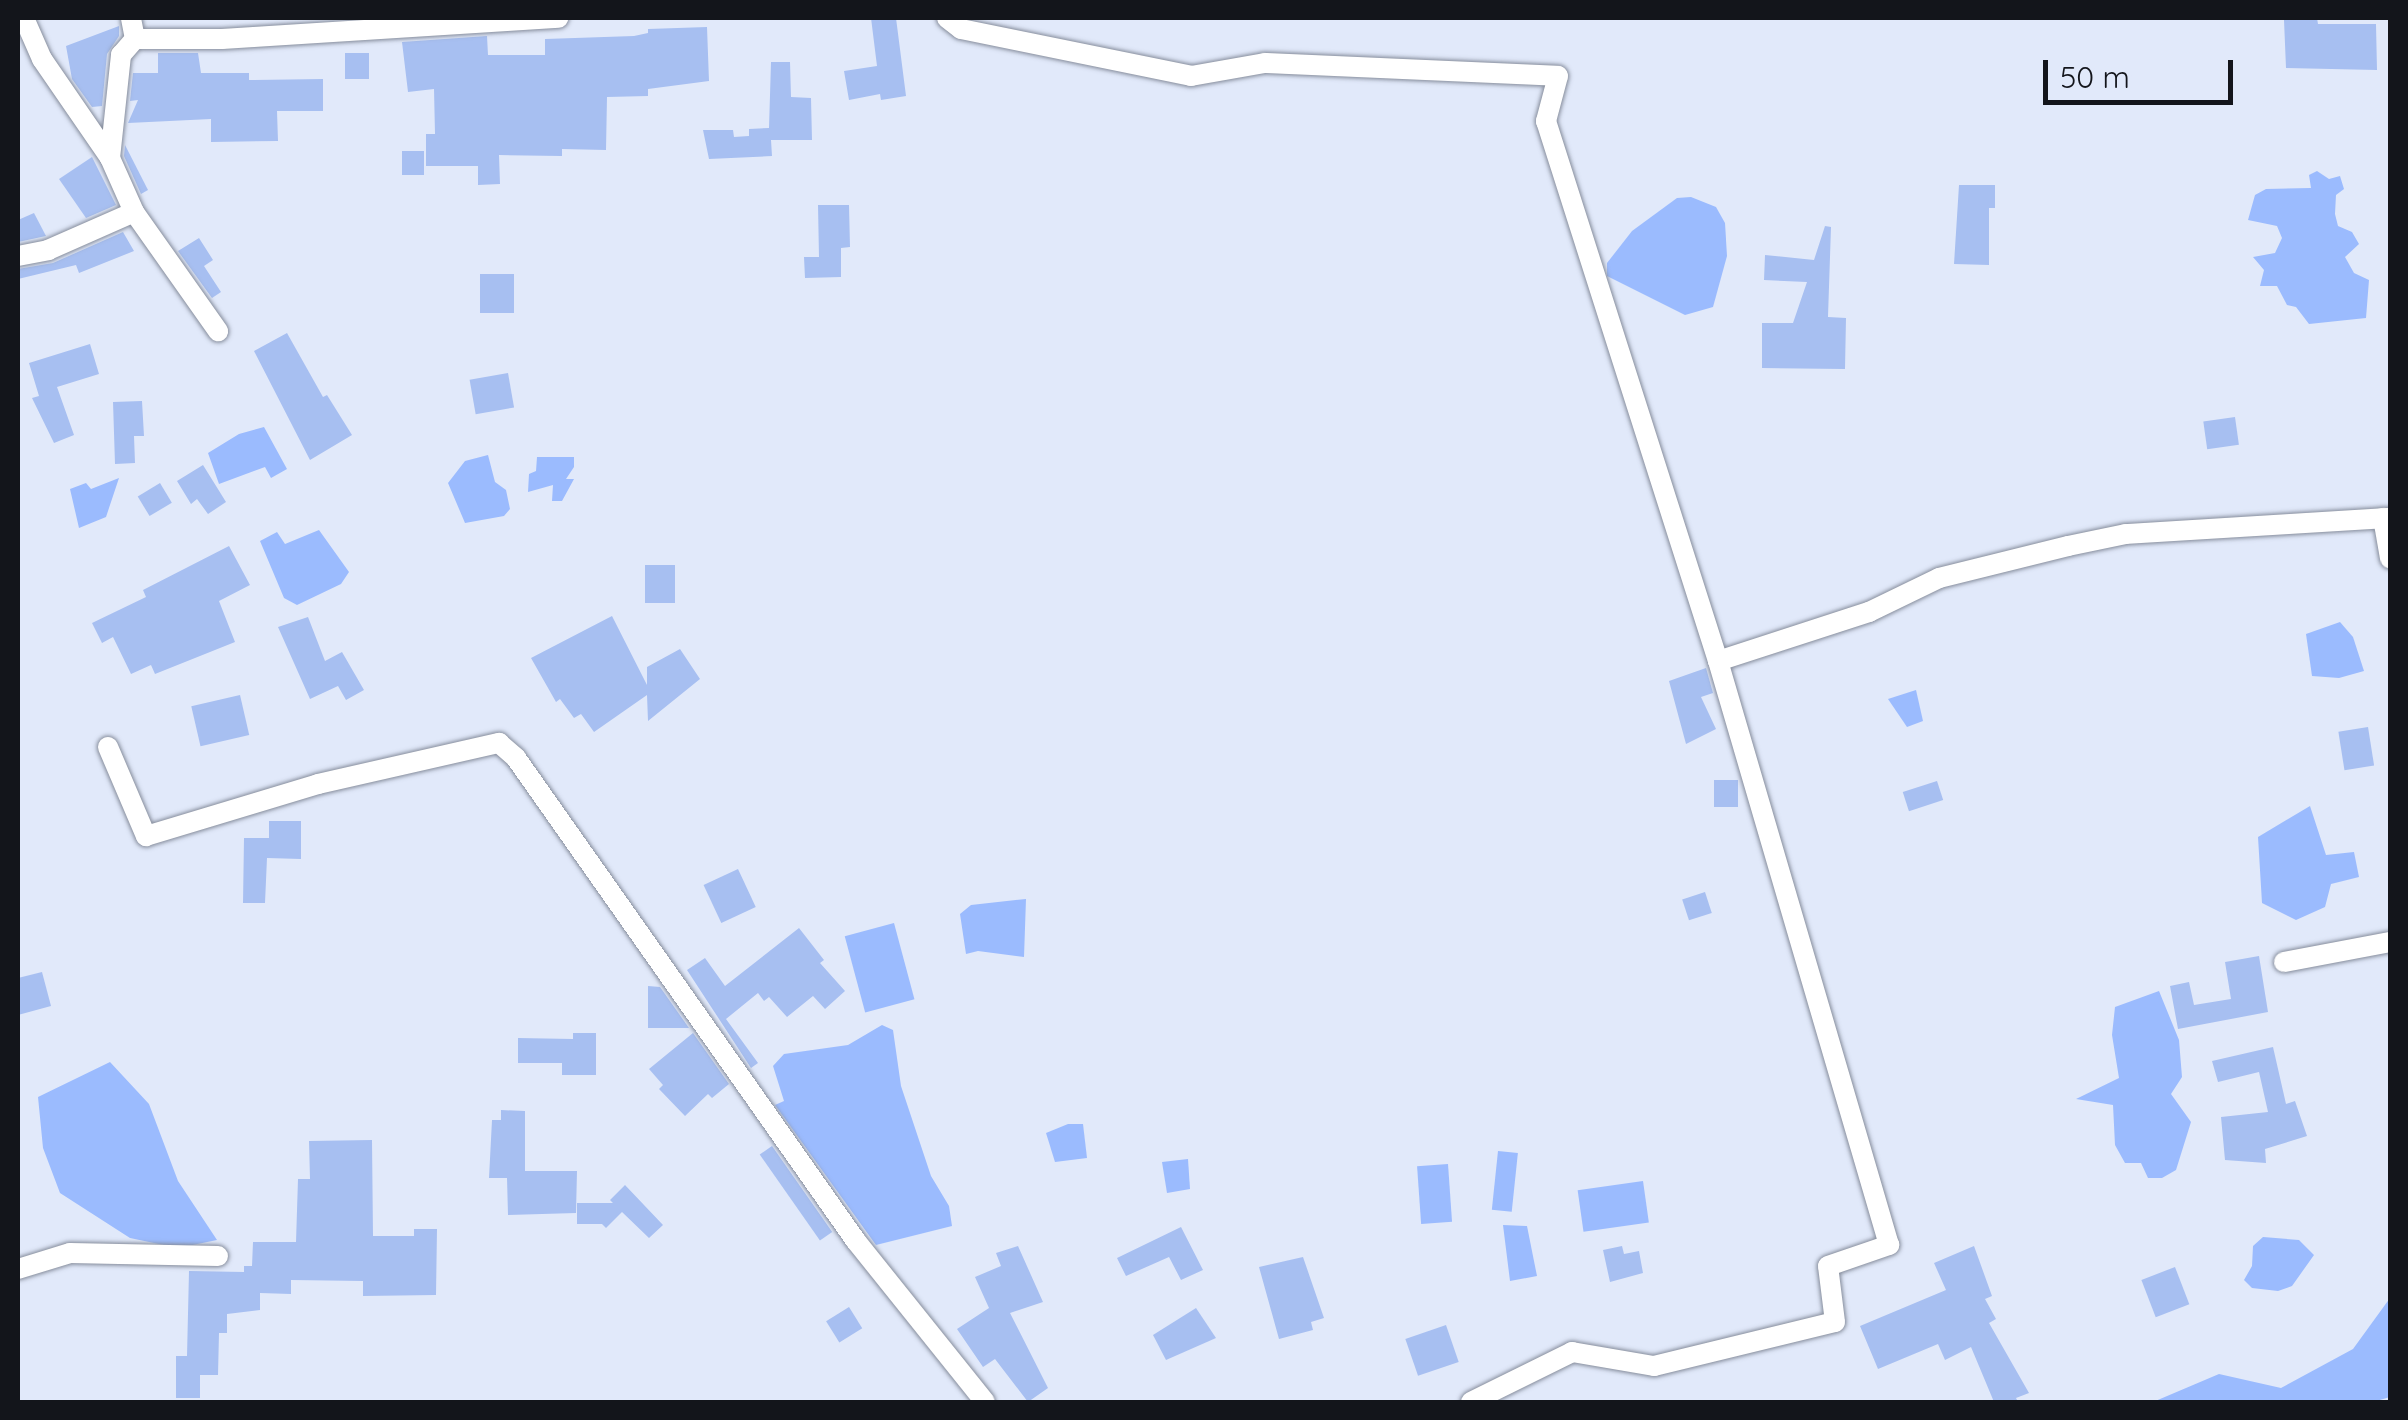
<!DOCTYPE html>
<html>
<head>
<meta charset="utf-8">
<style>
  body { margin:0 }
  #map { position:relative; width:2408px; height:1420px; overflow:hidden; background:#e1e9fa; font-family:Quicksand,sans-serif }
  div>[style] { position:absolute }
  .water>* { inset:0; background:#9bbbfe; transform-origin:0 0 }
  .building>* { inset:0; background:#a7bff1; transform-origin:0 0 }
  .roads { filter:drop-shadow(0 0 2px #868d9c) drop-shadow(0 0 2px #868d9c) }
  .street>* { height:20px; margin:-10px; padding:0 10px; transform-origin:10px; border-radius:10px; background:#fff }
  span { translate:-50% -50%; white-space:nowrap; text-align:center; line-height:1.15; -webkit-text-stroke:8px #e1e9fa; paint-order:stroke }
  .frame { position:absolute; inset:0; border:20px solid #13151b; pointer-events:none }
  .scale { position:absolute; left:2043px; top:60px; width:190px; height:45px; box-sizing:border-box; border:5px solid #13151b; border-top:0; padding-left:12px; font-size:30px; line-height:35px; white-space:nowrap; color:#13151b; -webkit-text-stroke:8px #e1e9fa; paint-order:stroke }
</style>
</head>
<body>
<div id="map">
  <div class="water">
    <div style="clip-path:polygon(2317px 171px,2329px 179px,2340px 176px,2344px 189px,2336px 195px,2335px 214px,2338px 226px,2352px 232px,2359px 244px,2345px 257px,2354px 273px,2369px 280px,2366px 318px,2309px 324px,2296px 307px,2287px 305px,2277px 286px,2260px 286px,2264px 270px,2253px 257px,2275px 253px,2282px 238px,2277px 226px,2248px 220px,2255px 195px,2266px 189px,2311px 188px,2309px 175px)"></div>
    <div style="clip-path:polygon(1691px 197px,1716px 207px,1725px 223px,1727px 256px,1713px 307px,1685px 315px,1607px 276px,1607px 263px,1632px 231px,1677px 198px)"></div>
    <div style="clip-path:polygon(264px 427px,287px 469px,271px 478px,265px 467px,219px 484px,208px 453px,239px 434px)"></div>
    <div style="clip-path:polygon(488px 455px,495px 482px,506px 490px,510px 509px,504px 516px,465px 523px,448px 483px,465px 461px)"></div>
    <div style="clip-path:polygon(537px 457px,574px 457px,574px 467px,566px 479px,574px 479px,562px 501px,552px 501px,553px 485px,528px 492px,529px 474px,536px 471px)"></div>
    <div style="clip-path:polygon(119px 478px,106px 517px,79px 528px,70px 489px,86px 483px,91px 489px)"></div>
    <div style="clip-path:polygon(319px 530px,349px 572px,341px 584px,297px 605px,284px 598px,260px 541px,277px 532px,285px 544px)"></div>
    <div style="clip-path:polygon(2340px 622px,2353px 637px,2364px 671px,2339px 678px,2312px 676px,2306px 634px)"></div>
    <div style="clip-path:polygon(1916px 690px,1923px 721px,1907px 727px,1888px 699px)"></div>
    <div style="clip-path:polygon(2310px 806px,2326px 855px,2354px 852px,2359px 877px,2331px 884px,2325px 907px,2296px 920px,2262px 903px,2258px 837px)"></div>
    <div style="clip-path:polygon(1026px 899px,1024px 957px,978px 951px,966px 954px,960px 914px,971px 905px)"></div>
    <div style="left:894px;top:923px;width:79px;height:51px;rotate:75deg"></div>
    <div style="clip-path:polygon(2159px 991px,2179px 1040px,2182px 1077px,2171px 1094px,2191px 1122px,2176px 1170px,2162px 1178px,2148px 1178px,2141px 1163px,2125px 1163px,2115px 1145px,2113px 1105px,2076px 1099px,2119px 1078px,2112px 1035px,2115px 1007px)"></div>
    <div style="clip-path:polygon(882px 1025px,893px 1030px,901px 1086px,931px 1176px,949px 1206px,952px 1226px,876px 1245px,775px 1105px,784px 1101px,773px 1066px,784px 1054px,848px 1045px)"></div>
    <div style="clip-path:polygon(110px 1062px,149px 1104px,178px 1181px,217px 1240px,178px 1248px,130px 1238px,60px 1193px,43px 1148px,38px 1097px)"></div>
    <div style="clip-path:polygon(1068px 1124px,1083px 1124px,1087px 1158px,1055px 1162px,1046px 1133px)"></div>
    <div style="left:1498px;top:1151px;width:20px;height:59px;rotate:6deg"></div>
    <div style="clip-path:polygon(1188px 1159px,1190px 1189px,1167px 1193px,1162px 1162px)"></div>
    <div style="left:1448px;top:1164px;width:58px;height:31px;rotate:86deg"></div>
    <div style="left:1643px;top:1181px;width:42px;height:66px;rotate:82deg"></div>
    <div style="clip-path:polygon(1503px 1225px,1527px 1226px,1537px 1276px,1510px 1281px)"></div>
    <div style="clip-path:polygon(2263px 1237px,2299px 1240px,2314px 1255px,2292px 1286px,2278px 1291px,2252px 1288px,2244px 1280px,2252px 1266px,2253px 1246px)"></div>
    <div style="clip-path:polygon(2390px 1298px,2390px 1397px,2373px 1402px,2153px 1402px,2219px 1374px,2281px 1388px,2353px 1349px)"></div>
  </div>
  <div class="building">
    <div style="clip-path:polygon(871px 18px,896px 18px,906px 96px,881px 100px,880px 94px,849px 100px,844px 71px,877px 66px)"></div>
    <div style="clip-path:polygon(2295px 18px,2317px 18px,2318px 24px,2376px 24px,2377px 70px,2286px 68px,2284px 20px)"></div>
    <div style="clip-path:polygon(119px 26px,119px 36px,107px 54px,102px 106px,92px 107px,72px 79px,66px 46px)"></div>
    <div style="clip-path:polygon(707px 27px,709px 81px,648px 89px,648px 96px,607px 97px,606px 150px,562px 149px,562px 156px,499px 155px,500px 184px,478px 185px,478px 166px,426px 166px,426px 134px,435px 134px,434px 89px,408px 92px,402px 42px,487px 36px,488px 55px,545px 55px,545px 39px,634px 36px,648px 33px,648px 29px)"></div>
    <div style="clip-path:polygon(158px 53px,198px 53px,201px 73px,249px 73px,249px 80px,323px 79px,323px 111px,277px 111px,278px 141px,211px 142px,211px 119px,128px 123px,138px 100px,130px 101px,133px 73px,158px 73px)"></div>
    <div style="left:345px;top:53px;width:24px;height:26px"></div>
    <div style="clip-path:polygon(771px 62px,790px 62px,791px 97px,811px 98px,812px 140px,771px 140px,772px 156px,709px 159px,703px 130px,733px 130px,734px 137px,749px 136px,749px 129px,769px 128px)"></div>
    <div style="clip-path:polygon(125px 145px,148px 190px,141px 194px,124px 156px)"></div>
    <div style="left:402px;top:151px;width:22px;height:24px"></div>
    <div style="clip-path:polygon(92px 157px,116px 205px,86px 218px,59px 179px)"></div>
    <div style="clip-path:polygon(1959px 185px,1995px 185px,1995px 208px,1989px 208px,1989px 265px,1954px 264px)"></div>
    <div style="clip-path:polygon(818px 205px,849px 205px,850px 247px,841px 248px,841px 277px,805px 278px,804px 257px,819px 257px)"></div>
    <div style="clip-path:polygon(34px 213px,46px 236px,18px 242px,18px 220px)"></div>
    <div style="clip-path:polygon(1825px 226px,1831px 227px,1828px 317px,1846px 318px,1845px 369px,1762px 368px,1762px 323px,1793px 323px,1807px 282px,1764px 280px,1765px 255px,1814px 260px)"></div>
    <div style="clip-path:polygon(123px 232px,134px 251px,79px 273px,76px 265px,18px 279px,18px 269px,53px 263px)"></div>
    <div style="clip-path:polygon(199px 238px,213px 260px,204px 266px,221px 292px,212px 298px,178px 251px)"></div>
    <div style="left:480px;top:274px;width:34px;height:39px"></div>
    <div style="clip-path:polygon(287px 333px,323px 397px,327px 395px,352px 435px,310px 460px,254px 351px)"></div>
    <div style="clip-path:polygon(90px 344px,99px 374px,57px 387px,74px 435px,54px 443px,32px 398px,39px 396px,29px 363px)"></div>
    <div style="left:508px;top:373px;width:35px;height:39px;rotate:80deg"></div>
    <div style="clip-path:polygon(142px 401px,144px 436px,134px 436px,135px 463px,115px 464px,113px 402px)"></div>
    <div style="left:2235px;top:417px;width:28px;height:32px;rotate:82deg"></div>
    <div style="clip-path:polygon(203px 465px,226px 502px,208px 514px,197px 499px,191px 504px,177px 481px)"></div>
    <div style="left:160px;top:483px;width:23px;height:26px;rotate:59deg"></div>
    <div style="clip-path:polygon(229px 546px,250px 585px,219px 601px,235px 642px,155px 674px,151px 665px,131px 674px,113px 637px,102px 643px,92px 623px,146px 597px,143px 590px)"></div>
    <div style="left:645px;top:565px;width:30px;height:38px"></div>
    <div style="clip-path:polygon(612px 616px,647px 685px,647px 667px,680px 649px,700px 679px,648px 721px,647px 695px,594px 732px,581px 714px,574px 718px,560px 699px,556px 702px,531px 658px)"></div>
    <div style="clip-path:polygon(308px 617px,325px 661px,342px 652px,364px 690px,346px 700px,338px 686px,310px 699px,278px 627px)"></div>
    <div style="clip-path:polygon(1706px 668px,1713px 693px,1701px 697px,1716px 729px,1686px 744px,1669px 681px)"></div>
    <div style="left:240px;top:695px;width:41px;height:50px;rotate:77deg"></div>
    <div style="left:2368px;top:727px;width:39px;height:30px;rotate:81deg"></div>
    <div style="left:1714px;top:780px;width:24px;height:27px"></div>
    <div style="left:1937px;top:781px;width:20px;height:36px;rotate:72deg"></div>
    <div style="clip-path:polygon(269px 821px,301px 821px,301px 859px,267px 858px,265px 903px,243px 903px,244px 838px,269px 838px)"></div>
    <div style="left:738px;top:869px;width:42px;height:38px;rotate:65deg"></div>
    <div style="left:1705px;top:892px;width:22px;height:24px;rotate:72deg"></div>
    <div style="clip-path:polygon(799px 928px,824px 960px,820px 963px,845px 991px,825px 1009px,813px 996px,787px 1017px,769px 997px,764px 1001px,758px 993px,726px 1019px,758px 1063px,751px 1068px,687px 970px,705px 958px,725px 986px)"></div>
    <div style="clip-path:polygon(2259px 956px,2268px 1012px,2178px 1029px,2170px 986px,2189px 982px,2194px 1005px,2231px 999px,2225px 962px)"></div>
    <div style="clip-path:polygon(42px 972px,51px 1006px,18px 1015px,18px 978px)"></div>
    <div style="clip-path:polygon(648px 986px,660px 987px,689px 1028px,648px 1028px)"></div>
    <div style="clip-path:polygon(573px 1033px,596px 1033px,596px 1075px,562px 1075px,562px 1063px,518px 1063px,518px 1038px,573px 1039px)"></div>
    <div style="clip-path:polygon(693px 1033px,729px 1084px,712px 1098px,708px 1094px,685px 1116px,659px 1089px,663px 1085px,649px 1069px)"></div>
    <div style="clip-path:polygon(2273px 1047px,2286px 1104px,2295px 1101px,2307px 1136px,2265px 1149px,2266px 1163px,2225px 1160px,2221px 1117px,2268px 1112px,2259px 1072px,2218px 1082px,2212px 1061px)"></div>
    <div style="clip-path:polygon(501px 1110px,525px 1111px,525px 1171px,577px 1171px,576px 1213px,508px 1215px,507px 1178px,489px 1178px,492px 1120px,501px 1120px)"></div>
    <div style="clip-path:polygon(372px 1140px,373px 1236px,414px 1236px,414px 1229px,437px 1229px,436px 1295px,363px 1296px,363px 1281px,291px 1280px,291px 1294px,260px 1293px,260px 1310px,227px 1314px,227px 1333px,219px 1333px,218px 1375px,200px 1375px,200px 1398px,176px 1398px,176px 1356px,187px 1356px,189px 1271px,244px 1272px,244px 1266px,252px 1266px,253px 1242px,296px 1242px,298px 1179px,310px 1179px,309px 1141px)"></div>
    <div style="left:772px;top:1146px;width:105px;height:15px;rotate:55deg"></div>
    <div style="clip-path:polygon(625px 1185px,663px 1225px,649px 1238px,622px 1212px,606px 1228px,602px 1224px,577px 1224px,577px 1203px,613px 1203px,610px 1200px)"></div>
    <div style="clip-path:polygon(1181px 1227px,1203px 1270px,1181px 1280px,1169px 1257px,1126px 1276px,1117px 1258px)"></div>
    <div style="clip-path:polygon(1018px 1246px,1043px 1302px,1010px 1313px,1048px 1388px,1028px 1402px,995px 1359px,983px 1367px,957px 1329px,989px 1308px,975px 1277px,1001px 1266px,996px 1253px)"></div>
    <div style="clip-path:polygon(1622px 1246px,1624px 1254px,1639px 1251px,1643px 1273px,1610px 1282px,1603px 1250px)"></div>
    <div style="clip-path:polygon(1974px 1246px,1992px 1296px,1985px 1299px,1996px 1319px,1989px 1323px,2029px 1393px,2016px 1398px,2018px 1402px,1994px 1402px,1971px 1347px,1945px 1360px,1938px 1344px,1878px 1369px,1860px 1326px,1946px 1290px,1934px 1263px)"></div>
    <div style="clip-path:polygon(1303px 1257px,1324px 1318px,1311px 1322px,1313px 1330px,1279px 1339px,1259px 1267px)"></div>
    <div style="left:2175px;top:1267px;width:40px;height:36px;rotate:69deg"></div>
    <div style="left:849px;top:1307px;width:25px;height:27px;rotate:58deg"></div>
    <div style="clip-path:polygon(1196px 1308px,1216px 1338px,1166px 1360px,1153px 1335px)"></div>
    <div style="left:1446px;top:1325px;width:39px;height:43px;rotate:71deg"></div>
  </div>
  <div class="roads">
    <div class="street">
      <div style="left:24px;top:18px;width:45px;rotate:66.3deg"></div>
      <div style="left:42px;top:59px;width:120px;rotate:55.5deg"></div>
      <div style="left:110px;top:158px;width:59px;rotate:66deg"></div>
      <div style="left:134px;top:212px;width:146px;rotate:54.8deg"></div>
      <div style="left:947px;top:18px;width:18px;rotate:38deg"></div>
      <div style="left:961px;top:29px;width:235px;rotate:11.5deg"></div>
      <div style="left:1191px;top:76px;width:75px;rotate:-10deg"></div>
      <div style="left:1265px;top:63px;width:293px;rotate:2.5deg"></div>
      <div style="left:1558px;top:76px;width:47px;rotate:104.9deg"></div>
      <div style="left:1546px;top:121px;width:567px;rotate:72.33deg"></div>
      <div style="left:135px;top:39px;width:87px"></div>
      <div style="left:222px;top:39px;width:337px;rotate:-3.6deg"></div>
      <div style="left:110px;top:158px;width:104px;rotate:-83.9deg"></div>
      <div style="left:121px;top:55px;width:21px;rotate:-49deg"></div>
      <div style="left:135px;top:39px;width:21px;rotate:-101deg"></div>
      <div style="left:18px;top:256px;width:31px;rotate:-11deg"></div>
      <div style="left:48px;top:250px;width:94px;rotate:-23.8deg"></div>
      <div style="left:2383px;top:518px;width:41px;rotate:80.1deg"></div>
      <div style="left:108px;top:747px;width:97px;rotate:66.9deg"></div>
      <div style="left:146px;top:836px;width:180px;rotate:-16.8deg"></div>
      <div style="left:318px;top:784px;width:186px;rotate:-12.8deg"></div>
      <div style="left:499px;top:743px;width:23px;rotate:41deg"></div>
      <div style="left:516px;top:758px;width:591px;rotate:54.86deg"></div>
      <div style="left:856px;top:1241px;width:206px;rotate:51.3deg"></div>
      <div style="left:2284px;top:962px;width:108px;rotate:-10.7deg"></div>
      <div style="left:18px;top:1269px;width:54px;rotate:-17.1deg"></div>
      <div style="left:70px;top:1253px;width:148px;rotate:1.2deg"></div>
      <div style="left:1471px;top:1402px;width:113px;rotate:-26.3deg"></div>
      <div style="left:1572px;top:1352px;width:83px;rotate:9.7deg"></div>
      <div style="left:1654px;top:1366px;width:186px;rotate:-13.7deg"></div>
      <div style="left:1835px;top:1322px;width:56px;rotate:-97.1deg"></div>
      <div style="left:1828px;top:1266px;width:65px;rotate:-19deg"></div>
      <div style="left:1889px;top:1245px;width:609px;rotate:-106.32deg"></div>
      <div style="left:1718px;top:661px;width:159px;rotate:-18deg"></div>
      <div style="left:1869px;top:612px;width:78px;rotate:-25.9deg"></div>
      <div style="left:1939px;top:578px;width:133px;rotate:-13.9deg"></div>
      <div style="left:2068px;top:546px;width:59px;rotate:-11.7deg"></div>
      <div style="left:2126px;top:534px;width:264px;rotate:-3.5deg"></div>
    </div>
  </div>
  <div class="frame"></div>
  <div class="scale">50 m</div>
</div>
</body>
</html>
